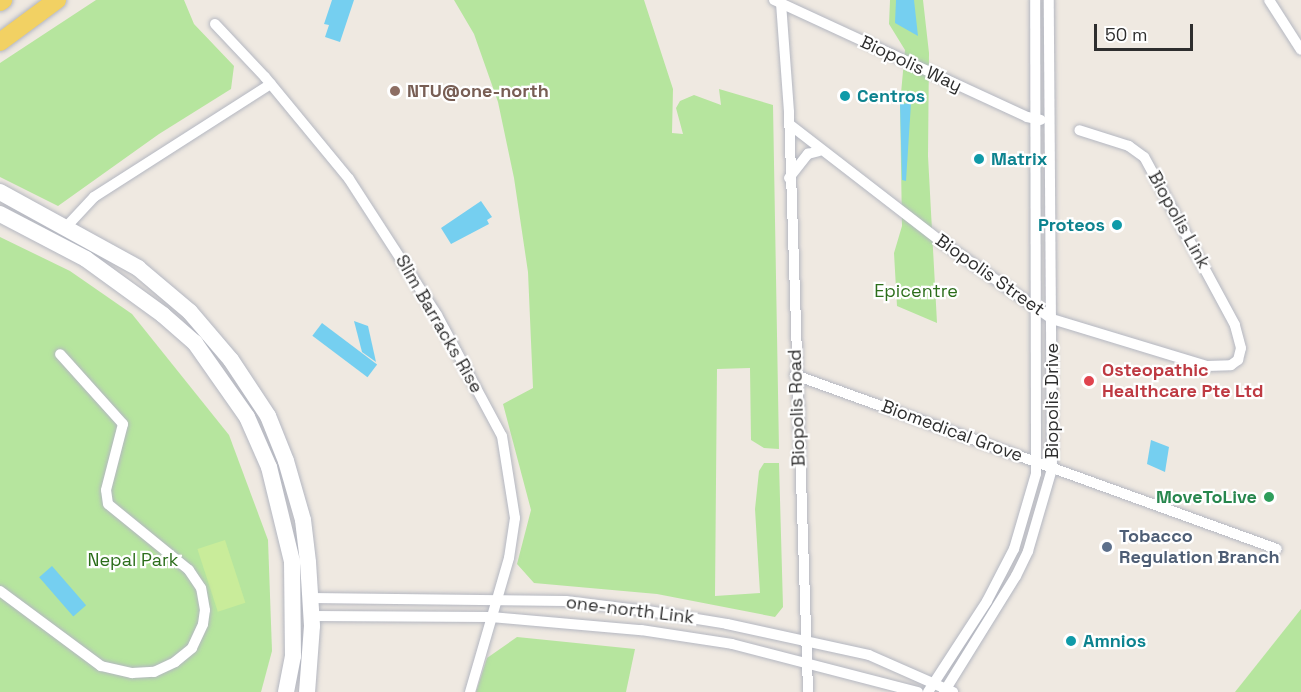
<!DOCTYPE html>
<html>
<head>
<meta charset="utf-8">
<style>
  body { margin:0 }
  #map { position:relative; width:1301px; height:692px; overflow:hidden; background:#efe9e1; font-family:"Space Grotesk",sans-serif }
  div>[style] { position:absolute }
  .green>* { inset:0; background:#b6e59e }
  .pitch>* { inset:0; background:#c9ec9a; transform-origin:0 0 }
  .water>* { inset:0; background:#75cff0; transform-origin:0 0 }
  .roads { filter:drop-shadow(0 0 2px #b4b7c1) drop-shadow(0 0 2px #b4b7c1) }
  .street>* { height:10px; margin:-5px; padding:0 5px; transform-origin:5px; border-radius:5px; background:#fff }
  .secondary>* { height:16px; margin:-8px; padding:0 8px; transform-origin:8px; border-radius:8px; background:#fff }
  .primary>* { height:18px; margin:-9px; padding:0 9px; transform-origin:9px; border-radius:9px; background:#f2d163 }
  .dots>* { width:16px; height:16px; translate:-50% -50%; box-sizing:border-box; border:3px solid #fff; border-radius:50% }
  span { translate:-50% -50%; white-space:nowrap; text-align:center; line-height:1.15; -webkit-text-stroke:4.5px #fff; paint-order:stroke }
  .street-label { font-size:18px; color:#2e2e2e }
  .education-label { font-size:18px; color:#785e54; font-weight:700 }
  .left { translate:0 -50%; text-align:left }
  .culture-label { font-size:18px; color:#0d838f; font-weight:700 }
  .right { translate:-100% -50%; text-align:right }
  .park-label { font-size:18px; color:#2c6e1b }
  .health-label { font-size:18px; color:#be3a42; font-weight:700 }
  .leisure-label { font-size:18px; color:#27864d; font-weight:700 }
  .service-label { font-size:18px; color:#4e5e75; font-weight:700 }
  .scale { position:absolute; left:1094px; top:24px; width:99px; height:27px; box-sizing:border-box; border:3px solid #2e2e2e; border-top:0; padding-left:8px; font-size:18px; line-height:21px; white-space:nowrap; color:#2e2e2e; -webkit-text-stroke:4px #fff; paint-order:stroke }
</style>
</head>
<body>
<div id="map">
  <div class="green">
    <div style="clip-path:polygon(96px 0,184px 0,194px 24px,234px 66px,231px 89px,159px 134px,58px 206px,0 177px,0 63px)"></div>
    <div style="clip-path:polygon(454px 0,644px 0,673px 89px,672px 133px,683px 134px,676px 108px,680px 101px,694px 95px,721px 105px,719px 89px,773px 105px,779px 449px,764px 448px,751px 440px,750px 368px,717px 369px,715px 596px,760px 593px,755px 509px,759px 471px,764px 463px,779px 463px,783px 607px,775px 617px,657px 594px,534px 583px,517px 564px,531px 510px,503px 404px,533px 388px,528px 272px,514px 178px,498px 102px,474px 34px)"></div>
    <div style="clip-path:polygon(890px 0,923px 0,929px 53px,928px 156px,937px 323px,897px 306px,894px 253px,902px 226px,900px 104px,905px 50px,889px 24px)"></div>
    <div style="clip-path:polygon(0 237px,70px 271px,132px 314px,229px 435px,268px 540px,272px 651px,261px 692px,0 692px)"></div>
    <div style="clip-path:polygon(1301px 609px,1301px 692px,1235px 692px)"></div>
    <div style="clip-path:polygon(517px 637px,635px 649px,626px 692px,476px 692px,487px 658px)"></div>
  </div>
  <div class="pitch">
    <div style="left:225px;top:540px;width:66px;height:29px;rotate:72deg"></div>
  </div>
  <div class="water">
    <div style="clip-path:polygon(332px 0,354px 0,340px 42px,325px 37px,329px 25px,324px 24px)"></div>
    <div style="clip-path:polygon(896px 0,914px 0,918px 36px,895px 23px)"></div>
    <div style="clip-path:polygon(911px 103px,906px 181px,902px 180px,900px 104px)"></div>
    <div style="clip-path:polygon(481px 201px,492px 217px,487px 220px,489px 224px,451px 244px,441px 228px)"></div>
    <div style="clip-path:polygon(354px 321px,368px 326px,376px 362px,362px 352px)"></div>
    <div style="left:322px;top:323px;width:69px;height:16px;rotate:37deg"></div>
    <div style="clip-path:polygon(1151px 440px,1169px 447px,1165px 472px,1147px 464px)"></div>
    <div style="left:52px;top:566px;width:52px;height:17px;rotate:49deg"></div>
  </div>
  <div class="roads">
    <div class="street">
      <div style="left:774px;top:0;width:279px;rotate:24.8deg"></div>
      <div style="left:1027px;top:117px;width:14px;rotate:12deg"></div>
      <div style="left:1269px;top:0;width:59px;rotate:57.4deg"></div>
      <div style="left:781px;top:3px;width:109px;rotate:85.8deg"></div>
      <div style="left:789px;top:112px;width:580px;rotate:88.12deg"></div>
      <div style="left:215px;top:24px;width:73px;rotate:46.7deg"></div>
      <div style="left:265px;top:77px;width:132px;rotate:50.5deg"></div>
      <div style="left:349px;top:179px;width:162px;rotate:57.1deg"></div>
      <div style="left:437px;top:315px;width:137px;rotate:61.8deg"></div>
      <div style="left:502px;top:436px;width:83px;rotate:81deg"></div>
      <div style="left:515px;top:518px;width:40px;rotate:98.5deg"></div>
      <div style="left:509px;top:558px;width:140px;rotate:106.2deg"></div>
      <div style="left:789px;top:124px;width:190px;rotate:37.7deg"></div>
      <div style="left:939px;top:240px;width:138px;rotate:35deg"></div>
      <div style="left:1052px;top:319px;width:162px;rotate:16.9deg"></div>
      <div style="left:1207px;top:366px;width:24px;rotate:-2deg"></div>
      <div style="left:1231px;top:365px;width:9px;rotate:-36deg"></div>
      <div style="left:1238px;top:360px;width:12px;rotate:-76deg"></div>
      <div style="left:1241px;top:348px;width:24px;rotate:-105deg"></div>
      <div style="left:1235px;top:325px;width:191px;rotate:-118.4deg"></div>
      <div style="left:1144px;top:157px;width:19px;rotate:-144deg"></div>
      <div style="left:1129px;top:146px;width:52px;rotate:-162.3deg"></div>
      <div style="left:789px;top:178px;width:31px;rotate:-52deg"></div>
      <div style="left:808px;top:154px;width:11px;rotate:-15deg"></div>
      <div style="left:67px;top:226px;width:40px;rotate:-47deg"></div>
      <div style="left:94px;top:197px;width:210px;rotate:-32.6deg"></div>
      <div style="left:795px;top:375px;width:512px;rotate:19.85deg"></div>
      <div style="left:0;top:591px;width:126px;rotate:36.6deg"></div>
      <div style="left:101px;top:666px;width:32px;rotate:13deg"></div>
      <div style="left:132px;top:673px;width:22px;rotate:-3deg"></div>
      <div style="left:154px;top:672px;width:23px;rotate:-25deg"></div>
      <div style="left:175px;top:662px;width:22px;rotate:-39deg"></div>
      <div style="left:192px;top:648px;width:26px;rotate:-65deg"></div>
      <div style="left:203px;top:624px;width:14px;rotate:-82deg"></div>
      <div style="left:205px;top:610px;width:22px;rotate:-100deg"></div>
      <div style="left:201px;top:588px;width:22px;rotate:-124deg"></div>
      <div style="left:189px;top:570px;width:104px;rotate:-140.8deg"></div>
      <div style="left:108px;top:504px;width:14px;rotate:-98deg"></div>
      <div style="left:106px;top:490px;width:68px;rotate:-75.6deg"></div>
      <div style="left:123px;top:424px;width:94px;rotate:-132deg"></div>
      <div style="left:311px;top:598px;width:255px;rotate:0.7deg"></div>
      <div style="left:566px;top:601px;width:83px;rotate:7deg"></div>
      <div style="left:648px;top:611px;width:80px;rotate:9.3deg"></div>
      <div style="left:727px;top:624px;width:145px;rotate:12.3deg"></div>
      <div style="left:869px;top:655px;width:92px;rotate:23.8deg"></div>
      <div style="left:312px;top:616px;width:179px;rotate:0.3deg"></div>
      <div style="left:491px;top:617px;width:151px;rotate:5deg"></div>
      <div style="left:641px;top:630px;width:92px;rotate:8.7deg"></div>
      <div style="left:732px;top:644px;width:192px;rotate:14.5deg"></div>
      <div style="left:928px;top:692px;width:108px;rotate:-57deg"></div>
      <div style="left:987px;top:601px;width:59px;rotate:-62.6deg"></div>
      <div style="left:1014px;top:549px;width:78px;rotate:-73.7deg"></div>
      <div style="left:1036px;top:474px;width:474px;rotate:-90.1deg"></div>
      <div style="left:944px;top:692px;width:137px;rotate:-58.2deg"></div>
      <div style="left:1016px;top:576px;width:28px;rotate:-64deg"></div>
      <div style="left:1028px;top:551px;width:85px;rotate:-73.7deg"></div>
      <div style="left:1052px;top:469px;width:469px;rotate:-90.4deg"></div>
    </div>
    <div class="secondary">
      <div style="left:0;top:192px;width:158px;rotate:28.8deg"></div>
      <div style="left:138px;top:268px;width:68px;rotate:40.2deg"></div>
      <div style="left:190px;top:312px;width:63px;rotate:49.5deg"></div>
      <div style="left:231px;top:360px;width:67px;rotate:56.5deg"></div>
      <div style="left:268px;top:416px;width:48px;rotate:68.2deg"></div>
      <div style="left:286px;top:461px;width:61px;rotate:73.9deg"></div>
      <div style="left:303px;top:520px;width:42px;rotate:83.2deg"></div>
      <div style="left:308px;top:562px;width:64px;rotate:86.4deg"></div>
      <div style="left:312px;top:626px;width:66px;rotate:94.3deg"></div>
      <div style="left:0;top:214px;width:97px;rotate:27.6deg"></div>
      <div style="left:86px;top:259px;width:95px;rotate:36deg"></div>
      <div style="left:163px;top:315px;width:43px;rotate:41.2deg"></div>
      <div style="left:195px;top:343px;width:90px;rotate:54.9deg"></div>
      <div style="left:247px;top:417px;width:55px;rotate:66.3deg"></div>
      <div style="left:269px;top:467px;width:97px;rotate:76.3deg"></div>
      <div style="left:292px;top:561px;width:95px;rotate:89.4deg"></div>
      <div style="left:293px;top:656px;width:37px;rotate:101deg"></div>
    </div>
    <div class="primary">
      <div style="left:0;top:2px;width:4px;rotate:-34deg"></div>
      <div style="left:0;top:42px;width:71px;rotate:-36.4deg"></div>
    </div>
  </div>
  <div class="dots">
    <div style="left:395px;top:91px;background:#8d6e63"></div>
    <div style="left:845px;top:96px;background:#0f9aa8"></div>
    <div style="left:979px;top:159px;background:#0f9aa8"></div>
    <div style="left:1117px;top:225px;background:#0f9aa8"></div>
    <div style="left:1089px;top:381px;background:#e0444e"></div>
    <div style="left:1269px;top:497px;background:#2e9e5b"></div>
    <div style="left:1107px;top:547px;background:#5c6f8a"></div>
    <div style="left:1071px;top:641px;background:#0f9aa8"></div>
  </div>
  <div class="street-label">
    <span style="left:911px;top:64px;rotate:25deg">Biopolis Way</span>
    <span style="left:1179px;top:220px;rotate:61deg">Biopolis Link</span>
    <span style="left:990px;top:275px;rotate:35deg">Biopolis Street</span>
    <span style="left:439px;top:324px;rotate:60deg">Slim Barracks Rise</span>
    <span style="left:1052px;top:401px;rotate:-90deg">Biopolis Drive</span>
    <span style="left:797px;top:408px;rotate:-92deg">Biopolis Road</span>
    <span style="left:952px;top:431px;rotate:20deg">Biomedical Grove</span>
    <span style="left:630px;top:610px;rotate:7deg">one-north Link</span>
  </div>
  <div class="education-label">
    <span class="left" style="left:407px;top:91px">NTU@one-north</span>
  </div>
  <div class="culture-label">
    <span class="left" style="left:857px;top:96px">Centros</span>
    <span class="left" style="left:991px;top:159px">Matrix</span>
    <span class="right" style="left:1105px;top:225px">Proteos</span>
    <span class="left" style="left:1083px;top:641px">Amnios</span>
  </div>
  <div class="park-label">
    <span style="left:916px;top:291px">Epicentre</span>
    <span style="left:133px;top:560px">Nepal Park</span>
  </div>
  <div class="health-label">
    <span class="left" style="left:1102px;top:381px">Osteopathic<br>Healthcare Pte Ltd</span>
  </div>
  <div class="leisure-label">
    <span class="right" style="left:1257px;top:497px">MoveToLive</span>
  </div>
  <div class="service-label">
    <span class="left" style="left:1119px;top:547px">Tobacco<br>Regulation Branch</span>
  </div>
  <div class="scale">50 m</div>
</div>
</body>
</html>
